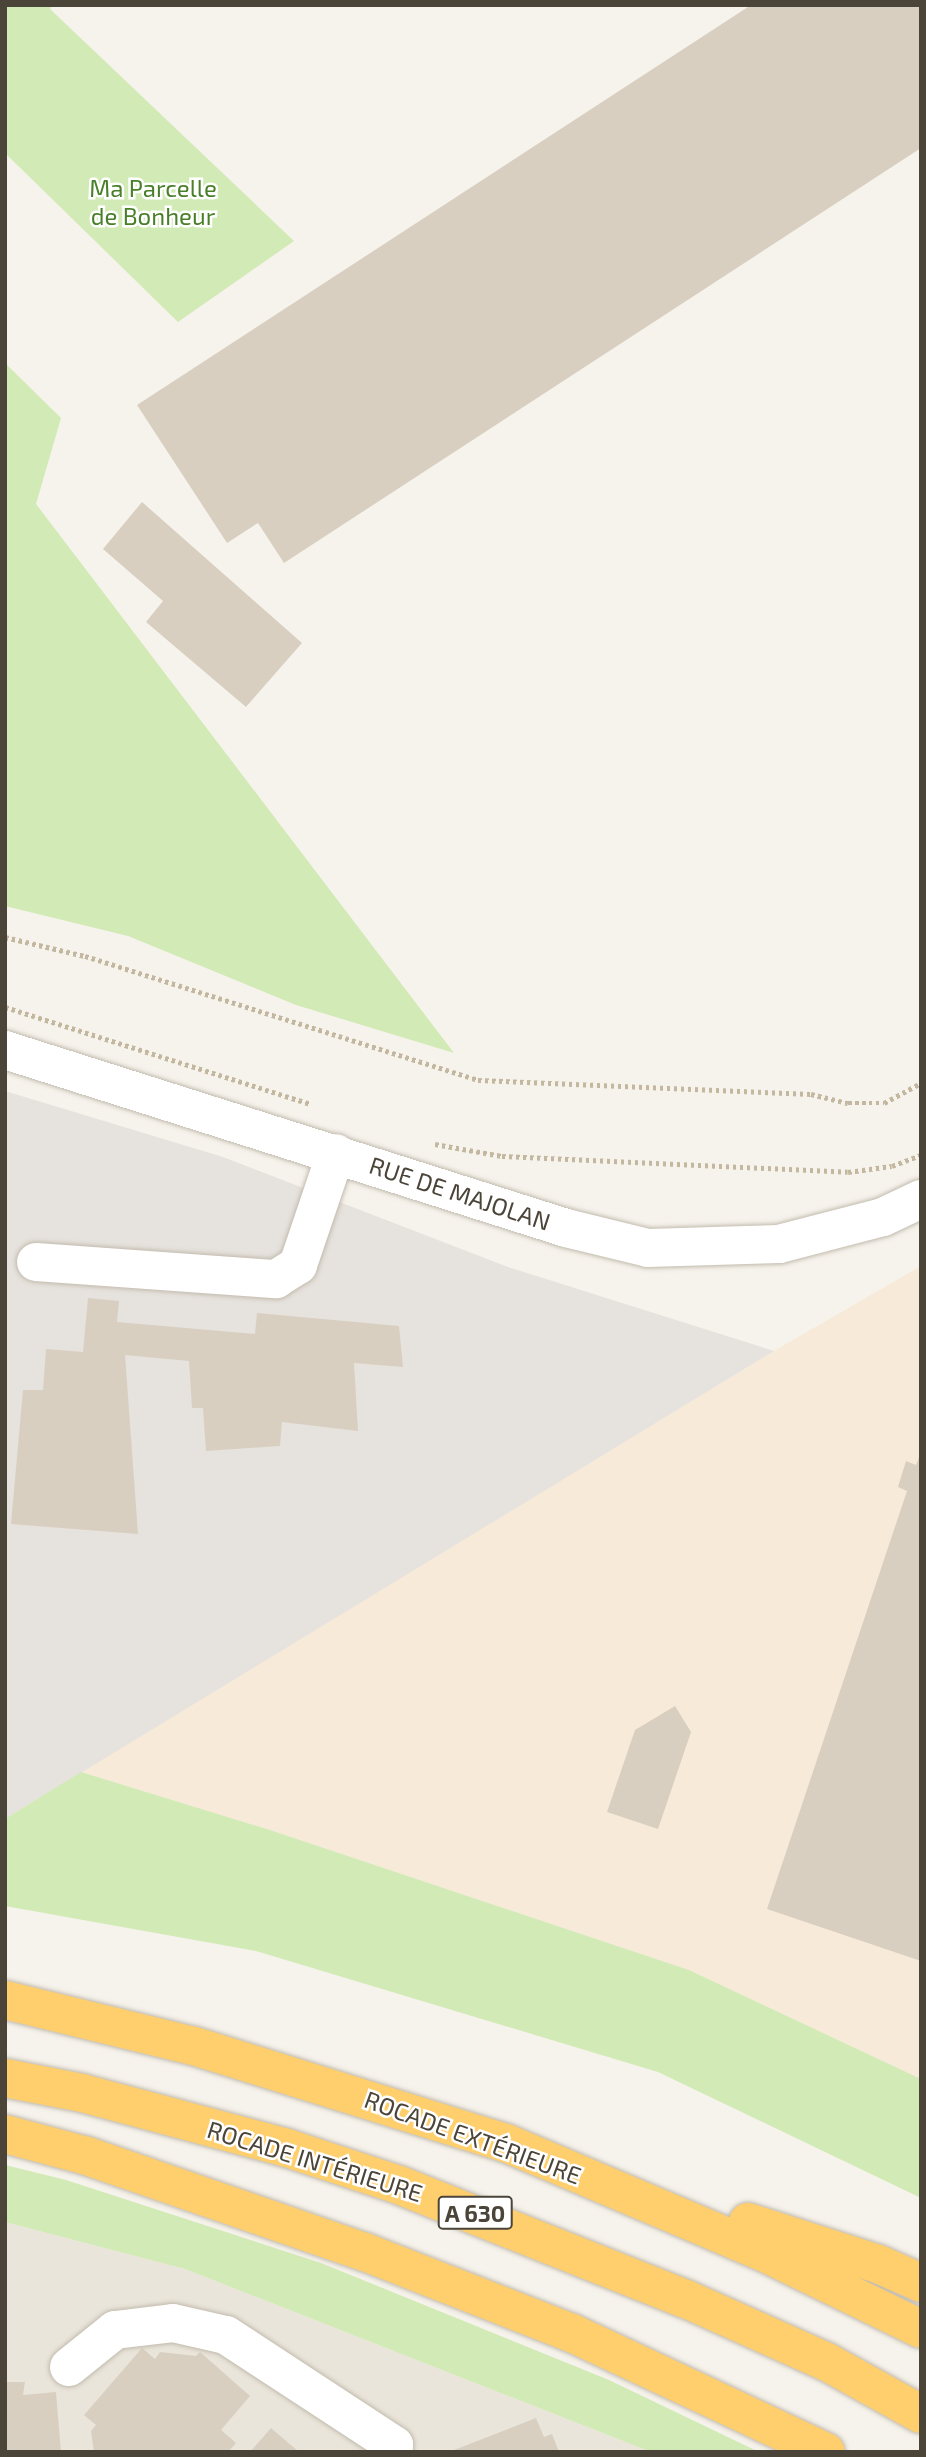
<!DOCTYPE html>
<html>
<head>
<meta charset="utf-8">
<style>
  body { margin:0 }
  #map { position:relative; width:926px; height:2457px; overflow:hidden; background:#f6f3ec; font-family:"Exo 2",sans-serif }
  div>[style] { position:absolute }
  .residential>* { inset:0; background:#eae5da }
  .commercial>* { inset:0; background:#f7ead8 }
  .industrial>* { inset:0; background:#e6e2dd }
  .green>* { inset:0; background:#d2eab5 }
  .building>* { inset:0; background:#d8cfc1 }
  .path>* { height:4.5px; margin-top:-2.25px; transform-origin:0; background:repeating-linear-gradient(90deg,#c4b79f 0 3.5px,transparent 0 7px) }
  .roads { filter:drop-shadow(0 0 2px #c2bbae) drop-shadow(0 0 2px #c2bbae) }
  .minor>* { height:38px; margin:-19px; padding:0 19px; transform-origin:19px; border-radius:19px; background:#fff }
  .highway>* { height:38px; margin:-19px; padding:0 19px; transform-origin:19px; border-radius:19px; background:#ffcf6e }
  span { translate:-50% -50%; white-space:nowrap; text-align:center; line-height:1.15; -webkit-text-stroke:5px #fff; paint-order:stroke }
  .shield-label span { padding:2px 5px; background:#fff; border:2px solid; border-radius:5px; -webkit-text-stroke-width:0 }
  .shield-label { font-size:23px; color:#4b4439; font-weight:700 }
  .park-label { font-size:24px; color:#4a7f2a }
  .street-label { font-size:24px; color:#4b4439 }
  .frame { position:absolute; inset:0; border:7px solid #4b4439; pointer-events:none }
</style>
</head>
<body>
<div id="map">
  <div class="residential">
    <div style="clip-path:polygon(5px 2222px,185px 2269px,651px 2452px,5px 2452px)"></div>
  </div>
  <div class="commercial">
    <div style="clip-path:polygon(921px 1266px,921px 2079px,689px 1970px,267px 1829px,81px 1772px,774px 1351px)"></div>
  </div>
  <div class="industrial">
    <div style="clip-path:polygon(5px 1091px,223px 1157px,508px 1267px,774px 1351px,5px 1819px)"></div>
  </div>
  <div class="green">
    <div style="clip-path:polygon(5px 5px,53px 5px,50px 9px,294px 241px,178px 322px,5px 153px)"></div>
    <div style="clip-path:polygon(5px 363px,61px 418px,36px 504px,454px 1053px,296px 1005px,128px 936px,5px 906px)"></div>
    <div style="clip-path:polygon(81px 1772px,267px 1829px,689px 1970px,921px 2079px,921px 2198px,658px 2072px,256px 1951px,5px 1906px,5px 1819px)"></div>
    <div style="clip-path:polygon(5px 2165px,66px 2180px,321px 2263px,609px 2380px,759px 2452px,651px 2452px,185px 2269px,5px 2222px)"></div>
  </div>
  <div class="building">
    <div style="clip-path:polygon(751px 5px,921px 5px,921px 148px,284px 563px,258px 523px,227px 543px,137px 405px)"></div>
    <div style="clip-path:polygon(142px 502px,302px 643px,246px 707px,146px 622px,163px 601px,103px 549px)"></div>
    <div style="clip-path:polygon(88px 1298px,119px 1301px,117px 1322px,255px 1334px,257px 1313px,399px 1326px,403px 1367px,354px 1363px,358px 1431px,282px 1422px,280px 1446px,206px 1451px,203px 1408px,192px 1408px,189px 1361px,125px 1355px,138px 1534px,11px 1524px,23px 1390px,43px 1390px,46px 1349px,83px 1352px)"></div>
    <div style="clip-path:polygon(921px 1452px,921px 1961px,767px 1909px,907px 1491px,898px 1487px,906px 1461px,916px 1465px)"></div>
    <div style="clip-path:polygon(675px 1706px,691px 1732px,658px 1829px,607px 1812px,635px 1730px)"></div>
    <div style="clip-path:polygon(142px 2348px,155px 2359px,160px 2352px,196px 2356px,200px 2352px,250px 2396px,221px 2430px,236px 2443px,228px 2452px,94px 2452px,91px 2431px,96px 2425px,84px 2415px)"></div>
    <div style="clip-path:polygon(5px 2382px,25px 2382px,23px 2395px,56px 2392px,61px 2452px,5px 2452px)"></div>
    <div style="clip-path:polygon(536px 2418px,544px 2437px,552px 2434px,559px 2452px,449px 2452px)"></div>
    <div style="clip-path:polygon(271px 2428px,299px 2452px,250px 2452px)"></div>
  </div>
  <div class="path">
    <div style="left:5px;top:937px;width:82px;rotate:13.4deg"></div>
    <div style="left:85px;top:956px;width:412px;rotate:17.5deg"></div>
    <div style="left:478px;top:1080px;width:333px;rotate:2.4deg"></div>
    <div style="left:811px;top:1094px;width:38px;rotate:14deg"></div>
    <div style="left:848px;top:1103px;width:36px"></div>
    <div style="left:884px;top:1103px;width:42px;rotate:-28.4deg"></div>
    <div style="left:5px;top:1007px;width:320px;rotate:17.6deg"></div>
    <div style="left:435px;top:1144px;width:68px;rotate:10.2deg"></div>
    <div style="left:502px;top:1156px;width:346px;rotate:2.6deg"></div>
    <div style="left:848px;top:1172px;width:44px;rotate:-7.8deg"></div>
    <div style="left:892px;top:1166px;width:31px;rotate:-21deg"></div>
  </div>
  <div class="roads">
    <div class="minor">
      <div style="left:5px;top:1050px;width:589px;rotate:17.6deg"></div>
      <div style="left:566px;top:1228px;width:84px;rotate:13.7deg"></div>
      <div style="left:648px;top:1248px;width:131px;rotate:-1.7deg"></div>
      <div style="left:779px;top:1244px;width:107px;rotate:-14.6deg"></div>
      <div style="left:883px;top:1217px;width:42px;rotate:-25.3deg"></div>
      <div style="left:36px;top:1262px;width:241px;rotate:4.1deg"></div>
      <div style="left:276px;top:1279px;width:26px;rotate:-32deg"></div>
      <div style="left:298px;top:1265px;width:118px;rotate:-71.3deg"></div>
      <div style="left:69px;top:2367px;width:59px;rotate:-38.8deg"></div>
      <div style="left:115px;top:2330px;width:58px;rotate:-6.9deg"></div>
      <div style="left:173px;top:2323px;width:54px;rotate:12.8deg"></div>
      <div style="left:226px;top:2335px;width:201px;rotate:33.2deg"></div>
      <div style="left:394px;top:2445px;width:8px;rotate:120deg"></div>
    </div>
    <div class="highway">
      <div style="left:5px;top:2000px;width:195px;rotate:13.7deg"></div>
      <div style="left:194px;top:2046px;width:327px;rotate:17.3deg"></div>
      <div style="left:506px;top:2143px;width:277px;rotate:23deg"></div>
      <div style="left:761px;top:2251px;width:178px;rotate:26deg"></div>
      <div style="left:5px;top:2078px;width:78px;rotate:11deg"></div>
      <div style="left:82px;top:2093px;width:212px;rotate:15deg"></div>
      <div style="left:287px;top:2148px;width:118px;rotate:18.3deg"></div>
      <div style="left:399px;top:2185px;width:309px;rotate:21.7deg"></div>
      <div style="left:686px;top:2299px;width:154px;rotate:24.1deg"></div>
      <div style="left:827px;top:2362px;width:107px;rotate:29deg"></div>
      <div style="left:5px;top:2134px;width:85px;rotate:15deg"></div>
      <div style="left:87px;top:2156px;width:294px;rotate:19.1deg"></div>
      <div style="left:365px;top:2252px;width:222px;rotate:21.4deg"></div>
      <div style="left:572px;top:2333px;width:280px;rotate:25.1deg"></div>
      <div style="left:748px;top:2222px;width:137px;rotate:17.9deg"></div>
      <div style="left:878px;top:2264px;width:47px;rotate:23.8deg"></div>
    </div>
  </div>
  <div class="shield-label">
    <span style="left:475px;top:2213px">A 630</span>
  </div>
  <div class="park-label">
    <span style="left:153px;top:202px">Ma Parcelle<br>de Bonheur</span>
  </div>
  <div class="street-label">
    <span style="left:460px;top:1193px;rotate:18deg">RUE DE MAJOLAN</span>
    <span style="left:473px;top:2137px;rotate:20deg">ROCADE EXTÉRIEURE</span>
    <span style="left:315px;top:2161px;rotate:17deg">ROCADE INTÉRIEURE</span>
  </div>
  <div class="frame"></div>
</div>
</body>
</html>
